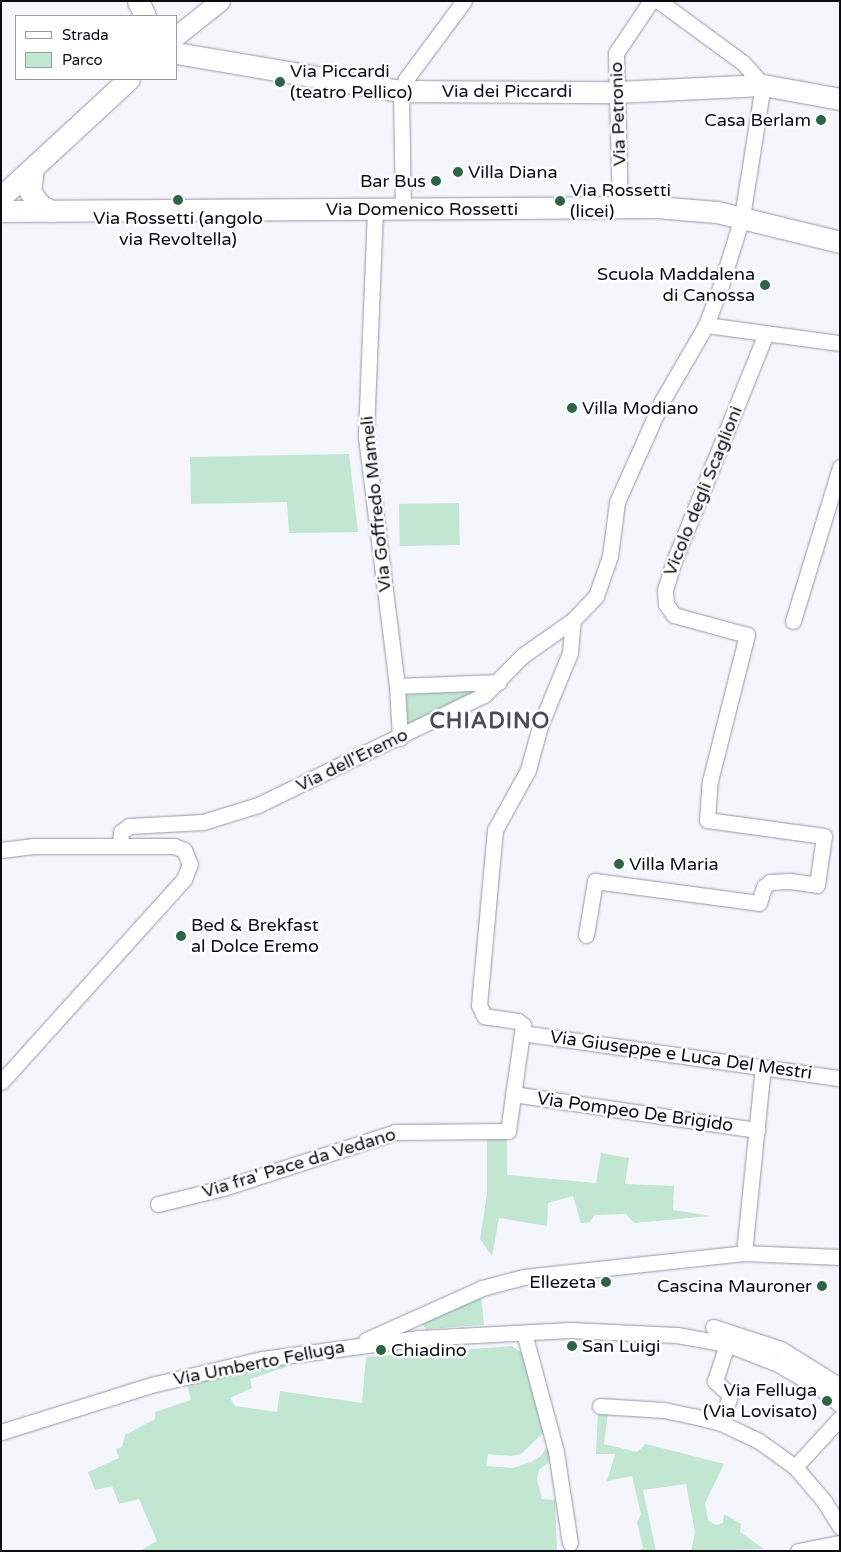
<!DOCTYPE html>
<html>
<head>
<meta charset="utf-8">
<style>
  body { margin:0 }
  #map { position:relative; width:841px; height:1552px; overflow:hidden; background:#f5f6fb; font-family:"Varela Round",sans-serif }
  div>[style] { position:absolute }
  .green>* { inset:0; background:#c1e6d1; transform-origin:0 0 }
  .roads { filter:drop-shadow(0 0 1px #9394ac) drop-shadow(0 0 1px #9394ac) }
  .minor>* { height:15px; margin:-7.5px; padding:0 7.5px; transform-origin:7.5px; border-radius:7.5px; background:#fff }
  .tertiary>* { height:19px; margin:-9.5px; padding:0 9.5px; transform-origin:9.5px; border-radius:9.5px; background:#fff }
  .secondary>* { height:21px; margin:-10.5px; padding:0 10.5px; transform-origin:10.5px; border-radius:10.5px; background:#fff }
  .dots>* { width:14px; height:14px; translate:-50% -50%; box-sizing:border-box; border:2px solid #fff; border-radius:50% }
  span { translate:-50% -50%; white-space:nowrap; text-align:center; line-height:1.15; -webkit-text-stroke:5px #fff; paint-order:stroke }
  .poi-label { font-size:18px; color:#0b0b13 }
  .left { translate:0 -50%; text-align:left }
  .right { translate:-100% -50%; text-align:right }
  .street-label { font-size:18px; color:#0b0b13 }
  .district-label { font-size:22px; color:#4a4b5f; font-weight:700; letter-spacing:1px }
  .frame { position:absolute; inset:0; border:2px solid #0b0b13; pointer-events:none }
  .legend { position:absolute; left:15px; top:15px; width:162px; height:65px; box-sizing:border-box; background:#fff; border:1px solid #9d9da1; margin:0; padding:6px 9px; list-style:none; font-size:15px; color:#0b0b13 }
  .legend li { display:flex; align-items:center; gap:10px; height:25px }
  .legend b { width:25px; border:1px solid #9d9da1 }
</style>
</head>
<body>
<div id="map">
  <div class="green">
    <div style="clip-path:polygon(349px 454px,358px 532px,289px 533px,287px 502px,191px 504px,190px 457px)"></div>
    <div style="left:459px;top:503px;width:42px;height:60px;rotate:89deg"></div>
    <div style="clip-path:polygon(479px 689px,467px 697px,406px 726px,403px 695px)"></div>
    <div style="clip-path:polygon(487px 1137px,507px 1137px,507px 1175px,596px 1183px,601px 1153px,629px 1158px,625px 1184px,674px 1186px,673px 1210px,711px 1216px,634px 1223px,626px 1214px,595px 1215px,590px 1222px,581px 1223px,573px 1196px,548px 1203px,547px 1226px,499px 1218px,492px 1256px,480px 1239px,487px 1194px)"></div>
    <div style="clip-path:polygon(481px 1294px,484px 1325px,426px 1329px,420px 1322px)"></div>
    <div style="clip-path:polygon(512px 1346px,522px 1353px,543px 1433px,521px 1454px,511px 1456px,488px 1454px,486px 1466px,513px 1468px,531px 1462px,541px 1456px,549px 1444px,550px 1461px,539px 1470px,537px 1480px,542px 1499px,555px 1500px,557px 1551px,139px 1551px,157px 1541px,139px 1499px,119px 1504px,112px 1486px,95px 1490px,88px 1472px,119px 1458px,116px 1449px,122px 1447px,125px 1435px,155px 1419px,155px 1412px,191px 1400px,187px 1384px,287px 1362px,288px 1366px,250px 1379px,252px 1388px,230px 1398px,235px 1406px,277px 1412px,280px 1391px,362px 1403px,366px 1357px)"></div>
    <div style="clip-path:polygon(598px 1411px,608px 1412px,604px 1444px,637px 1452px,646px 1444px,724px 1464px,705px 1503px,708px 1520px,716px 1525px,723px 1523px,724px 1514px,741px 1524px,740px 1532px,764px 1549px,691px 1551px,695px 1532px,686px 1484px,643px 1490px,656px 1551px,637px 1551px,643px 1548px,637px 1522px,641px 1514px,632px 1476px,607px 1481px,615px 1454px,596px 1454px)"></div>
  </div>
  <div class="roads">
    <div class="minor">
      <div style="left:620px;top:208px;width:155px;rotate:-91.5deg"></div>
      <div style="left:616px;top:53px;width:63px;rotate:-56.1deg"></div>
      <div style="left:375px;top:209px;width:228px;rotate:92.3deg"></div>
      <div style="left:366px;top:437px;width:251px;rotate:82.9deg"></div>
      <div style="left:397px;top:686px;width:52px;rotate:86.7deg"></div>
      <div style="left:403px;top:209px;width:118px;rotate:-91deg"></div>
      <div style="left:401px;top:91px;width:13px;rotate:-67deg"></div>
      <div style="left:406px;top:79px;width:97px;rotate:-53.4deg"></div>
      <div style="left:706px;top:325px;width:135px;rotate:7.7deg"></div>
      <div style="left:793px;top:621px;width:161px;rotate:-73deg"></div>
      <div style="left:397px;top:686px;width:102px;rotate:-2.2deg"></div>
      <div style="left:120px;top:844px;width:12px;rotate:-85deg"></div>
      <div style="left:121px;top:832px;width:10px;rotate:-37deg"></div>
      <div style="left:129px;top:826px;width:74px;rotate:-3.1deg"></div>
      <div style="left:203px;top:822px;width:58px;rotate:-17.2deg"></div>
      <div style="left:258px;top:805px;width:251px;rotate:-26deg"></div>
      <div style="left:484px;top:695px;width:54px;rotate:-45.7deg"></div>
      <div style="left:522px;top:656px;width:62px;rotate:-35.2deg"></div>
      <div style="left:573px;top:620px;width:33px;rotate:-46deg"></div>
      <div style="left:596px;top:596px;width:42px;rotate:-70.7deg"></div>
      <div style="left:610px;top:556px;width:54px;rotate:-82.6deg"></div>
      <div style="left:617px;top:502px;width:111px;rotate:-66deg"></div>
      <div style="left:662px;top:401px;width:88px;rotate:-59.9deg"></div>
      <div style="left:706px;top:325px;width:43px;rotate:-69.4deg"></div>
      <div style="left:721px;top:285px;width:71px;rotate:-72.8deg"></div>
      <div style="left:742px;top:217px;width:134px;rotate:-81deg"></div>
      <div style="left:763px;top:85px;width:31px;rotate:-132deg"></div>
      <div style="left:742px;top:62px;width:103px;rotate:-143.7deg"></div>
      <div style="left:1px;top:850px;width:33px;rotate:-7deg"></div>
      <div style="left:34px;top:846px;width:140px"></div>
      <div style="left:174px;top:846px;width:11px;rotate:22deg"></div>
      <div style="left:184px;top:850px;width:15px;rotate:67deg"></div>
      <div style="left:190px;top:864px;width:16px;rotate:112deg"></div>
      <div style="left:184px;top:879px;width:273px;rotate:132deg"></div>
      <div style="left:586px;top:935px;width:55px;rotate:-80.5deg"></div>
      <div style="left:595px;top:881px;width:165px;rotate:7.6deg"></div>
      <div style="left:759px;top:903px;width:17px;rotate:-73deg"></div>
      <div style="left:764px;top:887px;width:8px;rotate:-40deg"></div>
      <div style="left:770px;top:882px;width:20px;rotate:-3deg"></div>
      <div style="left:790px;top:881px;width:27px;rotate:8deg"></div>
      <div style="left:817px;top:885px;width:49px;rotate:-81.9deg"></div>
      <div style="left:824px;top:836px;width:118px;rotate:-172.2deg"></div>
      <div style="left:707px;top:820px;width:39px;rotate:-86deg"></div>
      <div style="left:710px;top:781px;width:151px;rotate:-75.8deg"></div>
      <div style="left:747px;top:635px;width:76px;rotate:-164.7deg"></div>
      <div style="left:674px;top:615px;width:14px;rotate:-126deg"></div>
      <div style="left:666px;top:604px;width:14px;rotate:-94deg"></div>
      <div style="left:665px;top:590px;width:30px;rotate:-73deg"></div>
      <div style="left:674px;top:561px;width:246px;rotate:-68deg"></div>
      <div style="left:522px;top:1033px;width:321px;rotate:8.1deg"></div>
      <div style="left:513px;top:1094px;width:247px;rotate:8.4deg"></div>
      <div style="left:158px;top:1204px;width:67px;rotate:-13.8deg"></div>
      <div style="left:223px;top:1188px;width:181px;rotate:-18deg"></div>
      <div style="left:395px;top:1132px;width:113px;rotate:-0.5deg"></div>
      <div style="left:508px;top:1131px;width:107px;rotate:-81.9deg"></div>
      <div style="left:523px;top:1025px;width:6px;rotate:-141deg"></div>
      <div style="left:518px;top:1021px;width:34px;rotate:-172deg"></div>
      <div style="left:484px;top:1016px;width:12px;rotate:-114deg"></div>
      <div style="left:479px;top:1005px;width:176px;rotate:-84.8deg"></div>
      <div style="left:495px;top:830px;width:68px;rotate:-61.2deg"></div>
      <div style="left:528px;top:770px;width:46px;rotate:-74.7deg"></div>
      <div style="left:540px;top:726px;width:79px;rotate:-67.7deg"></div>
      <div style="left:570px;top:653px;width:33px;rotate:-85deg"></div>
      <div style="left:744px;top:1253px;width:187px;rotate:-84.2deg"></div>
      <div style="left:713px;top:1327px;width:71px;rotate:17.9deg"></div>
      <div style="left:781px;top:1349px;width:70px;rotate:32.1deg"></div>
      <div style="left:524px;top:1333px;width:123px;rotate:74.9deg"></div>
      <div style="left:556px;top:1452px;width:92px;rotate:81.3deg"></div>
      <div style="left:366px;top:1340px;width:127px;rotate:-24.1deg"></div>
      <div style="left:482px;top:1288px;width:43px;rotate:-14.7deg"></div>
      <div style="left:524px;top:1277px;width:221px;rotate:-6.2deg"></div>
      <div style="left:744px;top:1253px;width:96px;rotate:2.4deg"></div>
      <div style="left:600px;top:1406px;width:64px;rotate:3.6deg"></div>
      <div style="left:664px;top:1410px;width:30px;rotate:12deg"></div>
      <div style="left:693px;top:1416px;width:29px;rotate:14deg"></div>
      <div style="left:721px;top:1423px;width:42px;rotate:25.3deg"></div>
      <div style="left:759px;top:1441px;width:44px;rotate:35.8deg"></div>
      <div style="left:795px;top:1467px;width:45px;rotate:49.5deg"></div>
      <div style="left:824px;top:1501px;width:31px;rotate:58deg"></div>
      <div style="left:721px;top:1423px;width:29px;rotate:-72deg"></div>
      <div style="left:730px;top:1395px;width:21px;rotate:-137deg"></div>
      <div style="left:715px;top:1381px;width:39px;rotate:-72deg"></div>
      <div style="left:1px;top:1432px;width:157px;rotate:-17.4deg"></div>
      <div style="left:151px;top:1385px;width:114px;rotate:-13.2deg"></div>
      <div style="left:262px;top:1359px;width:159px;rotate:-7.6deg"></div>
      <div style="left:420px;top:1338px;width:150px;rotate:-3.1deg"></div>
      <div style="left:570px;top:1330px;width:107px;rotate:2.7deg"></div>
      <div style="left:677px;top:1335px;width:51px;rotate:10.2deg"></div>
      <div style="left:727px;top:1344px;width:55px;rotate:21.4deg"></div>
      <div style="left:778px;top:1364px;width:52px;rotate:30deg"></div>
      <div style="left:823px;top:1390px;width:23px;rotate:41deg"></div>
      <div style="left:795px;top:1467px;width:67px;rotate:-47.4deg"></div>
      <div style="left:798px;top:1551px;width:43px;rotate:-10.8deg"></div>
    </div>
    <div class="tertiary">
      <div style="left:176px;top:36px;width:56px;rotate:-38.5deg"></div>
    </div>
    <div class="secondary">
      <div style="left:138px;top:1px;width:17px;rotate:65deg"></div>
      <div style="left:176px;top:53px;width:228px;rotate:9.6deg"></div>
      <div style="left:401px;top:91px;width:215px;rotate:0.3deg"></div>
      <div style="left:616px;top:92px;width:147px;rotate:-2.7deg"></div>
      <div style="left:763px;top:85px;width:78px;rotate:10.3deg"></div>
      <div style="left:33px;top:168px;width:24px;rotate:97deg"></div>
      <div style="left:30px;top:192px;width:16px;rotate:52deg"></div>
      <div style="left:40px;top:205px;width:13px;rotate:29deg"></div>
      <div style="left:1px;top:197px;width:174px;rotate:-42.7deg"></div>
      <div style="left:1px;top:211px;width:655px;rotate:-0.35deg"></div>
      <div style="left:656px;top:207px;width:61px;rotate:4.7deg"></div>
      <div style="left:717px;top:212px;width:127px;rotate:13.7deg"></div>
    </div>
  </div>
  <div class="dots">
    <div style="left:280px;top:82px;background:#2e6348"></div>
    <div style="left:821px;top:120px;background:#2e6348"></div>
    <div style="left:458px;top:172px;background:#2e6348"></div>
    <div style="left:436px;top:181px;background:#2e6348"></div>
    <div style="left:178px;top:200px;background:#2e6348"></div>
    <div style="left:560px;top:201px;background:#2e6348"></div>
    <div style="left:765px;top:285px;background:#2e6348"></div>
    <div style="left:572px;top:408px;background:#2e6348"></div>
    <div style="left:619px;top:864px;background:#2e6348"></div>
    <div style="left:181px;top:936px;background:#2e6348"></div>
    <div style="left:606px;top:1282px;background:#2e6348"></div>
    <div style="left:822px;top:1286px;background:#2e6348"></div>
    <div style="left:572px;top:1346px;background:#2e6348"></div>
    <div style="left:381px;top:1350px;background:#2e6348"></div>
    <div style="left:827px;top:1401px;background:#2e6348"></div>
  </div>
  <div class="poi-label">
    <span class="left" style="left:290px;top:82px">Via Piccardi<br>(teatro Pellico)</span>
    <span class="right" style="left:811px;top:120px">Casa Berlam</span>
    <span class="left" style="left:468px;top:172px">Villa Diana</span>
    <span class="right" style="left:426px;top:181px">Bar Bus</span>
    <span class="left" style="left:570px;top:201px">Via Rossetti<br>(licei)</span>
    <span style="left:178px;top:229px">Via Rossetti (angolo<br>via Revoltella)</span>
    <span class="right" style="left:755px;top:285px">Scuola Maddalena<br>di Canossa</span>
    <span class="left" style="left:582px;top:408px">Villa Modiano</span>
    <span class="left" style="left:629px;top:864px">Villa Maria</span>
    <span class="left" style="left:191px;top:936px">Bed &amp; Brekfast<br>al Dolce Eremo</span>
    <span class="right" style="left:596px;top:1282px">Ellezeta</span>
    <span class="right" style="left:812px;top:1286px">Cascina Mauroner</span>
    <span class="left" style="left:582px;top:1346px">San Luigi</span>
    <span class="left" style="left:391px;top:1350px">Chiadino</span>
    <span class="right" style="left:817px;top:1401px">Via Felluga<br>(Via Lovisato)</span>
  </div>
  <div class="street-label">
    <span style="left:507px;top:91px">Via dei Piccardi</span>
    <span style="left:618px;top:114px;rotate:-92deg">Via Petronio</span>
    <span style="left:422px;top:209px">Via Domenico Rossetti</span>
    <span style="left:703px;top:491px;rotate:-68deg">Vicolo degli Scaglioni</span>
    <span style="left:376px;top:504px;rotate:-96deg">Via Goffredo Mameli</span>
    <span style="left:352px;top:760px;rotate:-26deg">Via dell'Eremo</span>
    <span style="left:681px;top:1055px;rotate:8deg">Via Giuseppe e Luca Del Mestri</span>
    <span style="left:635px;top:1112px;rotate:8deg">Via Pompeo De Brigido</span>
    <span style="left:299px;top:1163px;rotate:-17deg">Via fra' Pace da Vedano</span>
    <span style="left:259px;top:1363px;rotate:-11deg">Via Umberto Felluga</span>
  </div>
  <div class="district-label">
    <span style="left:490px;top:722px">CHIADINO</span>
  </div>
  <div class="frame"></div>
  <ul class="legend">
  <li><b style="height:6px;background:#fff"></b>Strada</li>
  <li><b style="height:14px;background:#c1e6d1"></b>Parco</li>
  </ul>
</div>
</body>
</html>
